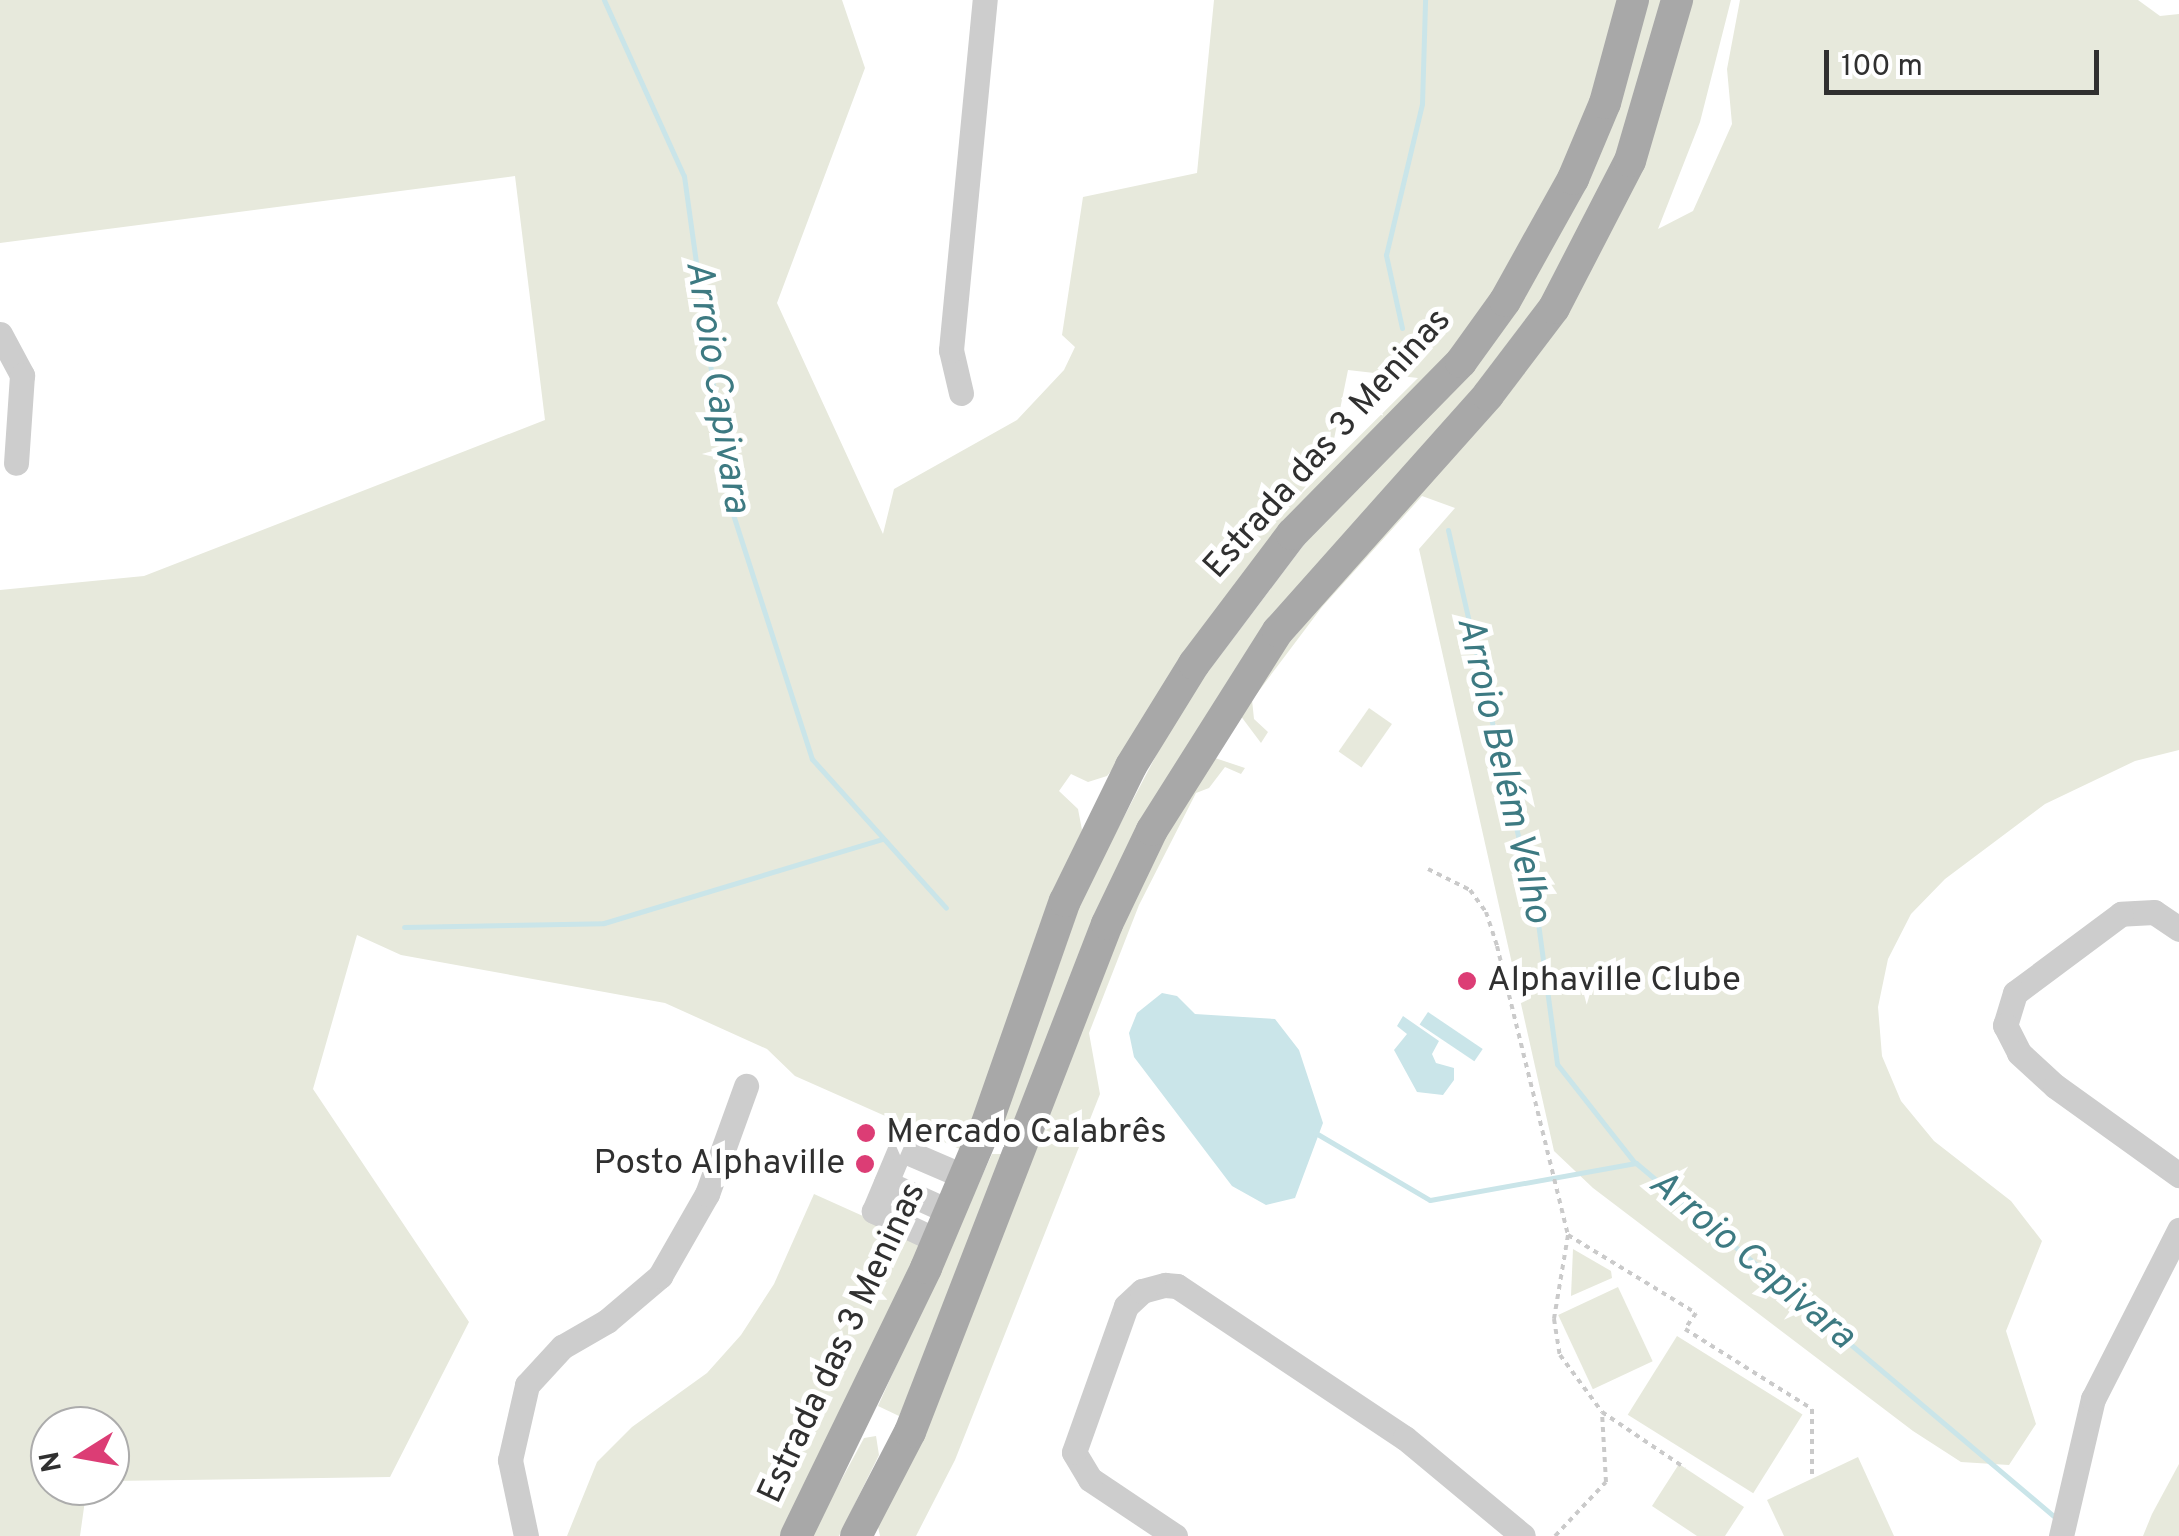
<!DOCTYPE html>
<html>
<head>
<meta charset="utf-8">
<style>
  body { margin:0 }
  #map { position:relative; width:2179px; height:1536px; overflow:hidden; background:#fff; font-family:Overpass,sans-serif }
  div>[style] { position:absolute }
  .green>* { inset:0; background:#e7e9dc; transform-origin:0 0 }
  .water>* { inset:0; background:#cae5e9; transform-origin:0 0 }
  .stream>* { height:5px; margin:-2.5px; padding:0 2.5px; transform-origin:2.5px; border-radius:2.5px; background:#cae5e9 }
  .path>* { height:4px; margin-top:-2px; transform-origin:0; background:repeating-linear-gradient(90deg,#cacaca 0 5px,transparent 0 10px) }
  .minor>* { height:25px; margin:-12.5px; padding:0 12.5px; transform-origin:12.5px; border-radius:12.5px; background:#cdcdcd }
  .major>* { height:32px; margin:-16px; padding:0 16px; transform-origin:16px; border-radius:16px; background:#a8a8a8 }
  .dots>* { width:28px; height:28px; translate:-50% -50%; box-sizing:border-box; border:5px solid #fff; border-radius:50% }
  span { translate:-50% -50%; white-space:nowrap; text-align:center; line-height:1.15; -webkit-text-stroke:10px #fff; paint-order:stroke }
  .street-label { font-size:35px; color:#303030 }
  .poi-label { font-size:35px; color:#303030 }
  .left { translate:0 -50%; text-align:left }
  .right { translate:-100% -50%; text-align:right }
  .water-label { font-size:38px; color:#3d7a82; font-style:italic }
  .north { position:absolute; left:30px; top:1406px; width:100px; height:100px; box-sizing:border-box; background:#fff; border:2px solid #acacac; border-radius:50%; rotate:259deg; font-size:28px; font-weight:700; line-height:40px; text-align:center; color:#303030 }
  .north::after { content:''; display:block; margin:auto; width:35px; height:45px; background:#dc3d75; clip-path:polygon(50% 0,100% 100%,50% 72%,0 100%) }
  .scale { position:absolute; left:1824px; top:50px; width:275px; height:45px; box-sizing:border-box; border:5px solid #303030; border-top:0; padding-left:12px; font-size:30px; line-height:35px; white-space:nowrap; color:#303030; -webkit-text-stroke:8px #fff; paint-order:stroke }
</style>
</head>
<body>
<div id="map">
  <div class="green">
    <div style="clip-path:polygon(evenodd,0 0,842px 0,865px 68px,777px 303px,883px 534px,894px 489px,1017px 420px,1064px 370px,1075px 347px,1062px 335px,1083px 197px,1197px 173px,1214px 0,1623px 0,1596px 99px,1495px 300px,1107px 776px,1088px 782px,1071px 774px,1059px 791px,1078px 809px,1082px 830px,962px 1150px,795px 1076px,767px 1049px,665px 1003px,401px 955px,357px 935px,313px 1089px,469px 1322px,390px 1477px,110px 1481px,110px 1426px,50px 1426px,50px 1486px,87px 1486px,80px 1536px,0 1536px,0 590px,144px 576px,545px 420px,515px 176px,0 243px,0 0,1348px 370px,1418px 378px,1295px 500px,1331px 454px,1348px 370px)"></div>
    <div style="clip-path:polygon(1642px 0,1669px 0,1641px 103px,1546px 302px,1241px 664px,1019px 1129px,1001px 1121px,1080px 901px,1182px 706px,1306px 542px,1474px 359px)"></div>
    <div style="clip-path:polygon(1687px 0,1731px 0,1700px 122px,1658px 229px,1693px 211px,1732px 124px,1727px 69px,1740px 0,2138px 0,2160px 16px,2179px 14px,2179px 750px,2135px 761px,2045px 804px,1945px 879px,1911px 914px,1888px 959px,1878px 1007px,1882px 1056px,1901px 1101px,1934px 1141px,2011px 1201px,2042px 1241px,2006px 1331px,2036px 1424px,2009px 1465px,1961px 1462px,1913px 1431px,1593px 1188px,1554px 1151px,1419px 549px,1455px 508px,1422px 496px,1322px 607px,1252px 700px,1254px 719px,1268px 732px,1261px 743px,1240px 715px,1241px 699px,1524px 368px)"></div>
    <div style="left:1369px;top:708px;width:28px;height:53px;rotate:35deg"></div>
    <div style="clip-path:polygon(1215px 758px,1245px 768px,1241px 774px,1225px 767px,1209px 788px,1196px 793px,1139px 905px,1089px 1033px,1100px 1094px,955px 1460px,916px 1536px,880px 1536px,878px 1527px,1137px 880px)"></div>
    <div style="clip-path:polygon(992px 1154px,1003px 1154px,934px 1343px,899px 1416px,878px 1406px)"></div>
    <div style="clip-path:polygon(814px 1194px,923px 1243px,782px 1536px,567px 1536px,597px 1462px,632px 1427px,707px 1373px,741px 1335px,774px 1284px)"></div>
    <div style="clip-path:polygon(1573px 1249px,1611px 1271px,1612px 1278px,1571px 1296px)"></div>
    <div style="left:1618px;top:1287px;width:82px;height:66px;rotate:65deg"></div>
    <div style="left:1677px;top:1336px;width:148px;height:93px;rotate:32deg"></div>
    <div style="clip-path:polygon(876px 1436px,879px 1455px,839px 1536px,811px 1536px,864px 1438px)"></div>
    <div style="clip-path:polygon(1858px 1457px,1894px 1536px,1784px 1536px,1767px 1500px)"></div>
    <div style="clip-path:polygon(1679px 1464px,1744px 1507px,1725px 1536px,1697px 1536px,1652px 1506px)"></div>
    <div style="clip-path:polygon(2179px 1464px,2179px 1536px,2143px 1536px,2152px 1514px)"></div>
  </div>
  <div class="water">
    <div style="clip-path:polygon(1162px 993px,1177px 996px,1195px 1014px,1275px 1019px,1299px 1050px,1323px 1123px,1295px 1198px,1266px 1205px,1232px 1186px,1134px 1057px,1129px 1033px,1137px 1013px)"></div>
    <div style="left:1428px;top:1012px;width:66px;height:15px;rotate:34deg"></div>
    <div style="clip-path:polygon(1403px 1016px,1439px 1041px,1432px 1054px,1436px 1063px,1454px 1068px,1454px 1080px,1443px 1095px,1417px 1092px,1394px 1050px,1407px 1034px,1397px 1026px)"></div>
  </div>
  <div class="stream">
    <div style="left:604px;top:0;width:193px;rotate:65.6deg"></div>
    <div style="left:684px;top:176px;width:329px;rotate:82.1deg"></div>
    <div style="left:729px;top:502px;width:270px;rotate:72.1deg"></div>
    <div style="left:812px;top:759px;width:200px;rotate:48deg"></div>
    <div style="left:1402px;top:328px;width:75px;rotate:-102.4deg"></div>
    <div style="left:1386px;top:255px;width:155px;rotate:-76.6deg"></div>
    <div style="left:1422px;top:104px;width:104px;rotate:-88.3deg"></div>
    <div style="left:1448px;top:530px;width:403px;rotate:77.1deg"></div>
    <div style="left:1538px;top:923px;width:142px;rotate:82.3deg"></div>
    <div style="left:1557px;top:1064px;width:126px;rotate:51.8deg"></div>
    <div style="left:404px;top:927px;width:200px;rotate:-1.1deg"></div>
    <div style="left:604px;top:923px;width:291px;rotate:-16.8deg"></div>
    <div style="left:1314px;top:1132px;width:134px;rotate:30.4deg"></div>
    <div style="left:1430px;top:1200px;width:209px;rotate:-10.2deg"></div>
    <div style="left:1636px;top:1163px;width:550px;rotate:40.21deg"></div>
  </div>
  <div class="path">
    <div style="left:1428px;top:869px;width:47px;rotate:26.6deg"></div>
    <div style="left:1470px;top:890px;width:27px;rotate:54deg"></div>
    <div style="left:1486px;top:912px;width:36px;rotate:72deg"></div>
    <div style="left:1497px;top:946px;width:298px;rotate:76.2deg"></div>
    <div style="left:1568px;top:1235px;width:85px;rotate:99.5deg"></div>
    <div style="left:1554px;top:1319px;width:36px;rotate:81deg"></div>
    <div style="left:1560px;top:1355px;width:71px;rotate:53.6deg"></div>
    <div style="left:1602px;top:1412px;width:100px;rotate:34deg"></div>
    <div style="left:1568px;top:1235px;width:150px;rotate:31.4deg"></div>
    <div style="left:1696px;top:1313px;width:19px;rotate:125deg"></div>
    <div style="left:1685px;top:1329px;width:150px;rotate:32.2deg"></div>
    <div style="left:1812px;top:1409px;width:70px;rotate:90deg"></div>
    <div style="left:1555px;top:1536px;width:74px;rotate:-46.6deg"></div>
    <div style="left:1606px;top:1482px;width:69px;rotate:-93.3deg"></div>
  </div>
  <div class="minor">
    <div style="left:0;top:334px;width:47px;rotate:61.8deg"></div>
    <div style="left:22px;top:375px;width:88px;rotate:93.9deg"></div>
    <div style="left:961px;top:393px;width:44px;rotate:-103.1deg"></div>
    <div style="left:951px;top:350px;width:352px;rotate:-84.5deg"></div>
    <div style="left:2179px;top:929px;width:30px;rotate:-146deg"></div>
    <div style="left:2154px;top:912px;width:33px;rotate:177deg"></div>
    <div style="left:2121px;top:914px;width:132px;rotate:143.3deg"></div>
    <div style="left:2015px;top:993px;width:34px;rotate:107deg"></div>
    <div style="left:2005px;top:1025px;width:31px;rotate:63deg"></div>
    <div style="left:2019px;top:1053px;width:49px;rotate:42.5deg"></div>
    <div style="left:2055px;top:1086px;width:153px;rotate:35.7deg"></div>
    <div style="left:886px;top:1183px;width:70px;rotate:24.4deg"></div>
    <div style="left:938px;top:1241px;width:71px;rotate:-154.9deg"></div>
    <div style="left:874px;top:1211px;width:67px;rotate:-67.2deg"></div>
    <div style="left:900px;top:1149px;width:71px;rotate:23.3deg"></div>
    <div style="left:526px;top:1536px;width:78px;rotate:-101.9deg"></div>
    <div style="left:510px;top:1460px;width:77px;rotate:-77.2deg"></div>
    <div style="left:527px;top:1385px;width:52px;rotate:-47.4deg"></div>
    <div style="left:562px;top:1347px;width:52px;rotate:-30deg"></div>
    <div style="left:607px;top:1321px;width:70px;rotate:-40.3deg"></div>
    <div style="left:660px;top:1276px;width:95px;rotate:-60.2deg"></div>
    <div style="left:707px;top:1194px;width:115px;rotate:-70.1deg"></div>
    <div style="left:1175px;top:1536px;width:102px;rotate:-146.2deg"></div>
    <div style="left:1090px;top:1479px;width:31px;rotate:-121deg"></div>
    <div style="left:1074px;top:1452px;width:155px;rotate:-70.4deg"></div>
    <div style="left:1126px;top:1306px;width:22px;rotate:-43deg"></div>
    <div style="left:1142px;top:1291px;width:24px;rotate:-15deg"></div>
    <div style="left:1165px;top:1285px;width:12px;rotate:5deg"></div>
    <div style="left:1177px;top:1286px;width:274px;rotate:33.7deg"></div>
    <div style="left:1405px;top:1438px;width:153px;rotate:39.7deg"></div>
    <div style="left:2061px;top:1536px;width:141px;rotate:-76.9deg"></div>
    <div style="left:2093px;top:1399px;width:190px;rotate:-63deg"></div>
  </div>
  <div class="major">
    <div style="left:796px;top:1536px;width:298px;rotate:-64.1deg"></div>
    <div style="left:926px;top:1268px;width:154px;rotate:-67.1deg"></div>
    <div style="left:986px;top:1126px;width:238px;rotate:-70.7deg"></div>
    <div style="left:1065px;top:901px;width:150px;rotate:-63.9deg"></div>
    <div style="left:1131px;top:766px;width:120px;rotate:-58.3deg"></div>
    <div style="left:1194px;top:664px;width:163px;rotate:-53deg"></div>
    <div style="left:1292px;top:534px;width:241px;rotate:-45.5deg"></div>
    <div style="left:1461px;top:362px;width:75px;rotate:-54.2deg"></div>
    <div style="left:1505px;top:301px;width:140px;rotate:-60.9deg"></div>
    <div style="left:1573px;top:179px;width:82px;rotate:-67.2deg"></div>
    <div style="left:1605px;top:103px;width:107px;rotate:-74.8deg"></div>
    <div style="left:856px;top:1536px;width:117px;rotate:-62.6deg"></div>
    <div style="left:910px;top:1432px;width:545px;rotate:-68.8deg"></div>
    <div style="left:1107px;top:924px;width:104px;rotate:-64.4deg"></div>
    <div style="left:1152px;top:830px;width:236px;rotate:-57.7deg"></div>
    <div style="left:1278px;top:631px;width:316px;rotate:-48.3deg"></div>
    <div style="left:1488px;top:395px;width:109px;rotate:-52.8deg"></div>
    <div style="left:1554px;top:308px;width:165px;rotate:-62.7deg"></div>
    <div style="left:1630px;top:161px;width:168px;rotate:-73.7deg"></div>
  </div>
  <div class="dots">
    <div style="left:1467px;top:981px;background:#dc3d75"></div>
    <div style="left:866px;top:1133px;background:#dc3d75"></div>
    <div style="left:865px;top:1164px;background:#dc3d75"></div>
  </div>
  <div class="street-label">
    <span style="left:1328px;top:444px;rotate:-48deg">Estrada das 3 Meninas</span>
    <span style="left:843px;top:1343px;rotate:-65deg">Estrada das 3 Meninas</span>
  </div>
  <div class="poi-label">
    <span class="left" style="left:1487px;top:981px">Alphaville Clube</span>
    <span class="left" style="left:886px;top:1133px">Mercado Calabrês</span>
    <span class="right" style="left:845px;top:1164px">Posto Alphaville</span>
  </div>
  <div class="water-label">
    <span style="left:716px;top:387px;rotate:81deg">Arroio Capivara</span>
    <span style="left:1502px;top:770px;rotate:77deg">Arroio Belém Velho</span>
    <span style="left:1751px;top:1261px;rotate:40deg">Arroio Capivara</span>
  </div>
  <div class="north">N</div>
  <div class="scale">100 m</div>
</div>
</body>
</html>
